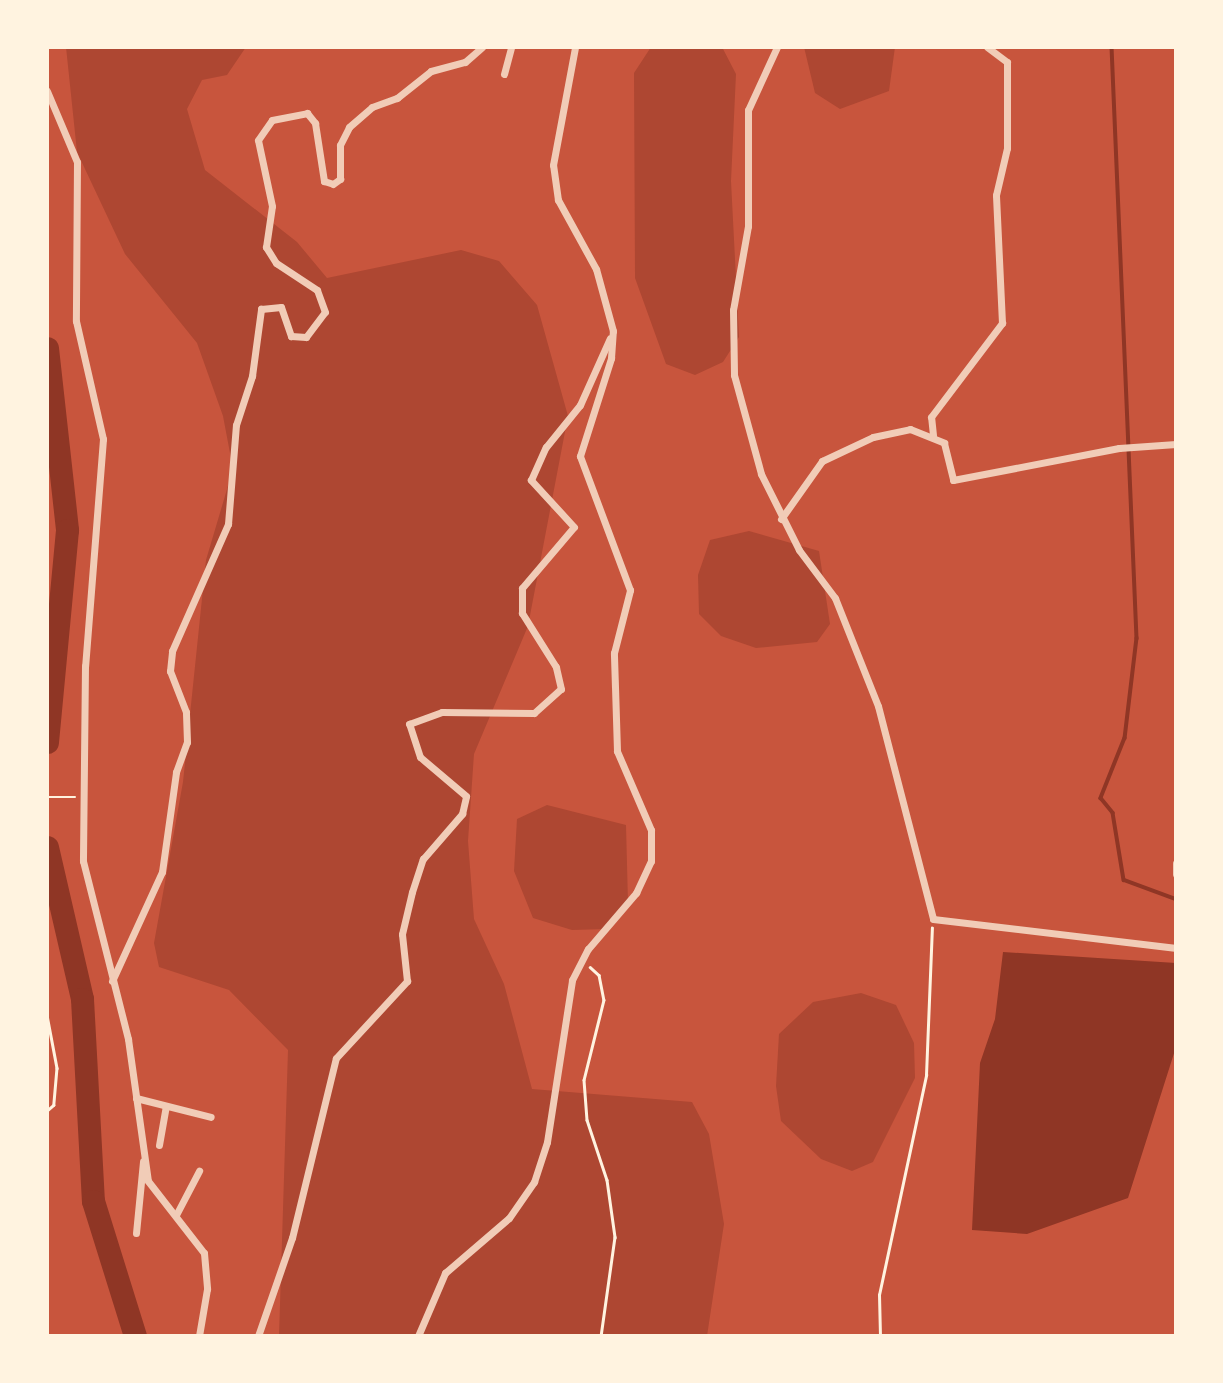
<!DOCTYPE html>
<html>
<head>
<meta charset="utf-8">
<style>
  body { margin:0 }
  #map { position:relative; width:1223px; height:1383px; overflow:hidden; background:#c8553d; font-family:"Public Sans",sans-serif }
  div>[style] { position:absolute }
  .green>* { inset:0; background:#ae4732 }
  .water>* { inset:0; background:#8f3625 }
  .stream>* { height:3.5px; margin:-1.75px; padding:0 1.75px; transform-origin:1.75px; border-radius:1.75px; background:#8f3625 }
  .river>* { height:23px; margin:-11.5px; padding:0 11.5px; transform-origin:11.5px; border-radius:11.5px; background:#8f3625 }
  .path>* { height:2.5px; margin:-1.25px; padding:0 1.25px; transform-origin:1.25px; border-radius:1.25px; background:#fff3e0 }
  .minor>* { height:7px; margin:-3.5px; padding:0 3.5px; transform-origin:3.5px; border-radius:3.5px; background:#f1ccb7 }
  span { translate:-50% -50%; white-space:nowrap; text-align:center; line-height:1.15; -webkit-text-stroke:6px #fff3e0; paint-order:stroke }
  .frame { position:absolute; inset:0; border:49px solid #fff3e0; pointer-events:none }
</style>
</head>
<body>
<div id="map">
  <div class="green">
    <div style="clip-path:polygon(66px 47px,246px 47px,227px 75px,202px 80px,187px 109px,205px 170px,297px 242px,327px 278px,461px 250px,499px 261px,537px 305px,568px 416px,528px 626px,474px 754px,468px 841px,474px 919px,504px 984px,532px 1089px,692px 1102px,709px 1134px,724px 1224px,707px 1336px,279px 1336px,288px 1050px,229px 990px,159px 967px,154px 943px,183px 782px,206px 560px,233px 469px,223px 416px,197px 343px,125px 254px,77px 152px)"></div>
    <div style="clip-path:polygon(651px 47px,722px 47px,736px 74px,731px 181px,739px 337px,723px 362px,695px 375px,666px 364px,635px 278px,634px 73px)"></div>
    <div style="clip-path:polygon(804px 47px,895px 47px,889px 91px,840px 109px,815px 93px)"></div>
    <div style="clip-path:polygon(749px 531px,819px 551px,830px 624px,817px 642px,756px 648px,721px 636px,699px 614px,698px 575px,710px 540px)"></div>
    <div style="clip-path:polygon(547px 805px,626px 825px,628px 903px,607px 929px,572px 930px,533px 918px,514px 871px,517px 819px)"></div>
    <div style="clip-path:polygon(861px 993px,896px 1005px,914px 1043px,915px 1078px,873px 1162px,852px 1171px,821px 1159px,781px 1121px,776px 1086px,779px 1034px,813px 1002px)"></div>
  </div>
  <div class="water">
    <div style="clip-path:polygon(1003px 952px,1176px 963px,1176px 1047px,1128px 1198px,1027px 1234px,972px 1230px,980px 1063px,995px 1019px)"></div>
  </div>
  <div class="stream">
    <div style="left:1112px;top:47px;width:592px;rotate:87.58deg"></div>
    <div style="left:1137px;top:638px;width:101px;rotate:96.8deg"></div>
    <div style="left:1125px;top:738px;width:65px;rotate:111.8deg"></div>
    <div style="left:1101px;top:798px;width:19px;rotate:51deg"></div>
    <div style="left:1113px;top:813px;width:68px;rotate:80.7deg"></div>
    <div style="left:1124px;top:880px;width:55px;rotate:20.1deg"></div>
  </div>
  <div class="river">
    <div style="left:47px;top:348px;width:183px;rotate:83.7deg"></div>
    <div style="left:67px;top:530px;width:213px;rotate:95.4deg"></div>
    <div style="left:47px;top:847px;width:156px;rotate:77deg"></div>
    <div style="left:82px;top:999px;width:202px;rotate:86.9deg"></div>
    <div style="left:93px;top:1201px;width:141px;rotate:72.7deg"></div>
  </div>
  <div class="path">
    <div style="left:47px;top:797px;width:28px"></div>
    <div style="left:590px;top:967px;width:12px;rotate:42deg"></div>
    <div style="left:599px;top:975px;width:25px;rotate:79deg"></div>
    <div style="left:604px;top:1000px;width:82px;rotate:104deg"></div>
    <div style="left:584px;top:1080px;width:40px;rotate:85.7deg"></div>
    <div style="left:587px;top:1120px;width:63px;rotate:71.6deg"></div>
    <div style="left:607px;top:1180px;width:58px;rotate:82deg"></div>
    <div style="left:615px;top:1237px;width:100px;rotate:98deg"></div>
    <div style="left:47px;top:1015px;width:54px;rotate:79.3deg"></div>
    <div style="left:57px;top:1068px;width:37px;rotate:95deg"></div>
    <div style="left:54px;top:1105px;width:9px;rotate:139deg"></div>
    <div style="left:880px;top:1336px;width:41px;rotate:-91.4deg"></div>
    <div style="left:879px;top:1295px;width:225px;rotate:-77.9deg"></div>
    <div style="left:926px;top:1075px;width:147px;rotate:-87.7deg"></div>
  </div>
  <div class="minor">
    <div style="left:777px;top:47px;width:69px;rotate:114.7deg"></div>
    <div style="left:748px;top:110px;width:116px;rotate:90deg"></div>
    <div style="left:748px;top:226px;width:85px;rotate:100.1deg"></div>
    <div style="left:733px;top:310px;width:65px;rotate:89.1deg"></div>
    <div style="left:734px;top:375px;width:103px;rotate:74.7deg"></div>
    <div style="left:761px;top:474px;width:85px;rotate:63.4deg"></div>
    <div style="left:799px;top:550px;width:60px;rotate:53.1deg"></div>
    <div style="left:835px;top:598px;width:116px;rotate:68.3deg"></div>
    <div style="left:878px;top:706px;width:220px;rotate:75.5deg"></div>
    <div style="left:933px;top:919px;width:245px;rotate:6.8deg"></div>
    <div style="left:504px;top:74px;width:28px;rotate:-75deg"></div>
    <div style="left:47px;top:91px;width:77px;rotate:67.1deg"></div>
    <div style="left:77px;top:162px;width:159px;rotate:90.4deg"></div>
    <div style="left:76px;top:321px;width:121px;rotate:77.1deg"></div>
    <div style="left:103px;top:439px;width:228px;rotate:94.5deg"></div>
    <div style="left:85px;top:666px;width:195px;rotate:90.6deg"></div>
    <div style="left:83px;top:861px;width:184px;rotate:75.8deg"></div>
    <div style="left:128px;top:1039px;width:143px;rotate:82deg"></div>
    <div style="left:148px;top:1181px;width:91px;rotate:52.1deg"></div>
    <div style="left:204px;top:1253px;width:36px;rotate:85deg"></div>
    <div style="left:207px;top:1289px;width:48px;rotate:99.7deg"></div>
    <div style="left:933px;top:435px;width:18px;rotate:-96deg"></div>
    <div style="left:931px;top:417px;width:118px;rotate:-52.9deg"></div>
    <div style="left:1002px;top:323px;width:128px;rotate:-92.7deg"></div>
    <div style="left:996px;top:195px;width:48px;rotate:-76.8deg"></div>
    <div style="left:1007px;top:148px;width:86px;rotate:-90deg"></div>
    <div style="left:1007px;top:62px;width:25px;rotate:-143deg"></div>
    <div style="left:781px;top:519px;width:71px;rotate:-54.7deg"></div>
    <div style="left:822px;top:461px;width:56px;rotate:-25.2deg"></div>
    <div style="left:873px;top:437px;width:38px;rotate:-12deg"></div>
    <div style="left:910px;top:429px;width:37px;rotate:22deg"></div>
    <div style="left:944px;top:443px;width:38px;rotate:76deg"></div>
    <div style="left:953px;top:480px;width:169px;rotate:-10.9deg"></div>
    <div style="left:1119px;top:448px;width:57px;rotate:-4deg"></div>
    <div style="left:1176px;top:863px;width:11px;rotate:90deg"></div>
    <div style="left:112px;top:981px;width:120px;rotate:-65.4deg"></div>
    <div style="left:162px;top:872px;width:101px;rotate:-82deg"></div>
    <div style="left:176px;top:772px;width:32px;rotate:-70deg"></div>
    <div style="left:187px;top:742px;width:30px;rotate:-92deg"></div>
    <div style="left:186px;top:712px;width:44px;rotate:-111.3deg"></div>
    <div style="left:170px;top:671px;width:20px;rotate:-84deg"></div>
    <div style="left:172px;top:651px;width:139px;rotate:-66.2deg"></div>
    <div style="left:228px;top:524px;width:99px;rotate:-85.4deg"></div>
    <div style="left:236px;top:425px;width:52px;rotate:-71.9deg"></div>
    <div style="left:252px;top:376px;width:68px;rotate:-82.3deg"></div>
    <div style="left:261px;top:309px;width:20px;rotate:-6deg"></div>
    <div style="left:281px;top:307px;width:31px;rotate:71deg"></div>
    <div style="left:291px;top:336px;width:15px;rotate:4deg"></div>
    <div style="left:306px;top:337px;width:31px;rotate:-53deg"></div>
    <div style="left:325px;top:312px;width:23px;rotate:-110deg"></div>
    <div style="left:317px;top:290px;width:49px;rotate:-146.6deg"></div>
    <div style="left:276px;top:263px;width:19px;rotate:-122deg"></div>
    <div style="left:266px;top:247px;width:41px;rotate:-81.7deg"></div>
    <div style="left:272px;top:206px;width:67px;rotate:-102deg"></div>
    <div style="left:258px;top:140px;width:24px;rotate:-55deg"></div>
    <div style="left:272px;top:120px;width:36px;rotate:-11deg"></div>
    <div style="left:307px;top:113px;width:13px;rotate:51deg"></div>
    <div style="left:315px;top:123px;width:59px;rotate:81.2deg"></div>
    <div style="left:324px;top:181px;width:9px;rotate:18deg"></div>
    <div style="left:333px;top:184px;width:9px;rotate:-36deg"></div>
    <div style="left:340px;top:179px;width:34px;rotate:-90deg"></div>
    <div style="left:340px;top:145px;width:20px;rotate:-63deg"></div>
    <div style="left:349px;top:127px;width:30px;rotate:-41deg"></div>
    <div style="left:372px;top:107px;width:27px;rotate:-20deg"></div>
    <div style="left:397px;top:98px;width:43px;rotate:-38.5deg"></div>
    <div style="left:431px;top:71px;width:35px;rotate:-15deg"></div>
    <div style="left:465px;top:62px;width:23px;rotate:-41deg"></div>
    <div style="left:136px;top:1098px;width:77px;rotate:14.2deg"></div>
    <div style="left:159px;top:1145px;width:39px;rotate:-80deg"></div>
    <div style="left:176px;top:1215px;width:50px;rotate:-62.4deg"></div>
    <div style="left:136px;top:1233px;width:72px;rotate:-84.4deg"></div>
    <div style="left:258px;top:1336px;width:104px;rotate:-70.9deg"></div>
    <div style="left:292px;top:1238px;width:185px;rotate:-76.3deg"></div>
    <div style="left:336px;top:1058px;width:105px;rotate:-47.3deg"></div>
    <div style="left:407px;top:981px;width:47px;rotate:-96.1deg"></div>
    <div style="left:402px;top:934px;width:43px;rotate:-76.6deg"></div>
    <div style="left:412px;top:892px;width:35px;rotate:-72deg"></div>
    <div style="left:423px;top:859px;width:60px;rotate:-49.1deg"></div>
    <div style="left:462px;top:814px;width:18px;rotate:-77deg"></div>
    <div style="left:466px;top:796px;width:60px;rotate:-139.7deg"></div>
    <div style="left:420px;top:757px;width:35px;rotate:-108deg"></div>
    <div style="left:409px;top:724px;width:35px;rotate:-20deg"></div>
    <div style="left:442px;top:712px;width:92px;rotate:0.6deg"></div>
    <div style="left:534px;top:713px;width:36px;rotate:-42deg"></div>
    <div style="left:561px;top:689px;width:23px;rotate:-103deg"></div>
    <div style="left:556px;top:667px;width:64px;rotate:-122.2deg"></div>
    <div style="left:522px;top:613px;width:25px;rotate:-90deg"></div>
    <div style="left:522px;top:588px;width:80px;rotate:-49.6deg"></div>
    <div style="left:574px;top:527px;width:64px;rotate:-132.5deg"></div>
    <div style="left:531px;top:480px;width:36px;rotate:-66deg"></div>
    <div style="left:546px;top:447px;width:54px;rotate:-51deg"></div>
    <div style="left:580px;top:405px;width:73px;rotate:-65.9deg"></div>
    <div style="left:418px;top:1336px;width:69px;rotate:-66.8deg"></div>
    <div style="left:445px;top:1273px;width:84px;rotate:-40.7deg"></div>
    <div style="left:509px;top:1218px;width:44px;rotate:-55.2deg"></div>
    <div style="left:534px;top:1182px;width:42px;rotate:-72deg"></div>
    <div style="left:547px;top:1142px;width:164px;rotate:-81.2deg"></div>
    <div style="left:572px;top:980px;width:35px;rotate:-63deg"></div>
    <div style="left:588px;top:949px;width:74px;rotate:-49.4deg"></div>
    <div style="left:636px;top:893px;width:35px;rotate:-65deg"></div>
    <div style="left:651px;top:861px;width:31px;rotate:-90deg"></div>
    <div style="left:651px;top:830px;width:86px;rotate:-113.3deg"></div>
    <div style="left:617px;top:751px;width:98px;rotate:-91.8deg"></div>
    <div style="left:614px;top:653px;width:65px;rotate:-75.7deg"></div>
    <div style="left:630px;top:590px;width:143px;rotate:-110.5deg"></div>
    <div style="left:580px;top:456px;width:103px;rotate:-72.4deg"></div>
    <div style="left:611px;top:358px;width:27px;rotate:-86deg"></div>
    <div style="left:613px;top:331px;width:64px;rotate:-105.3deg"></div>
    <div style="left:596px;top:269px;width:79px;rotate:-118.8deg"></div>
    <div style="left:558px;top:200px;width:35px;rotate:-98deg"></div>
    <div style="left:553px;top:165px;width:120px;rotate:-79.4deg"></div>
  </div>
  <div class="frame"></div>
</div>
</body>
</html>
